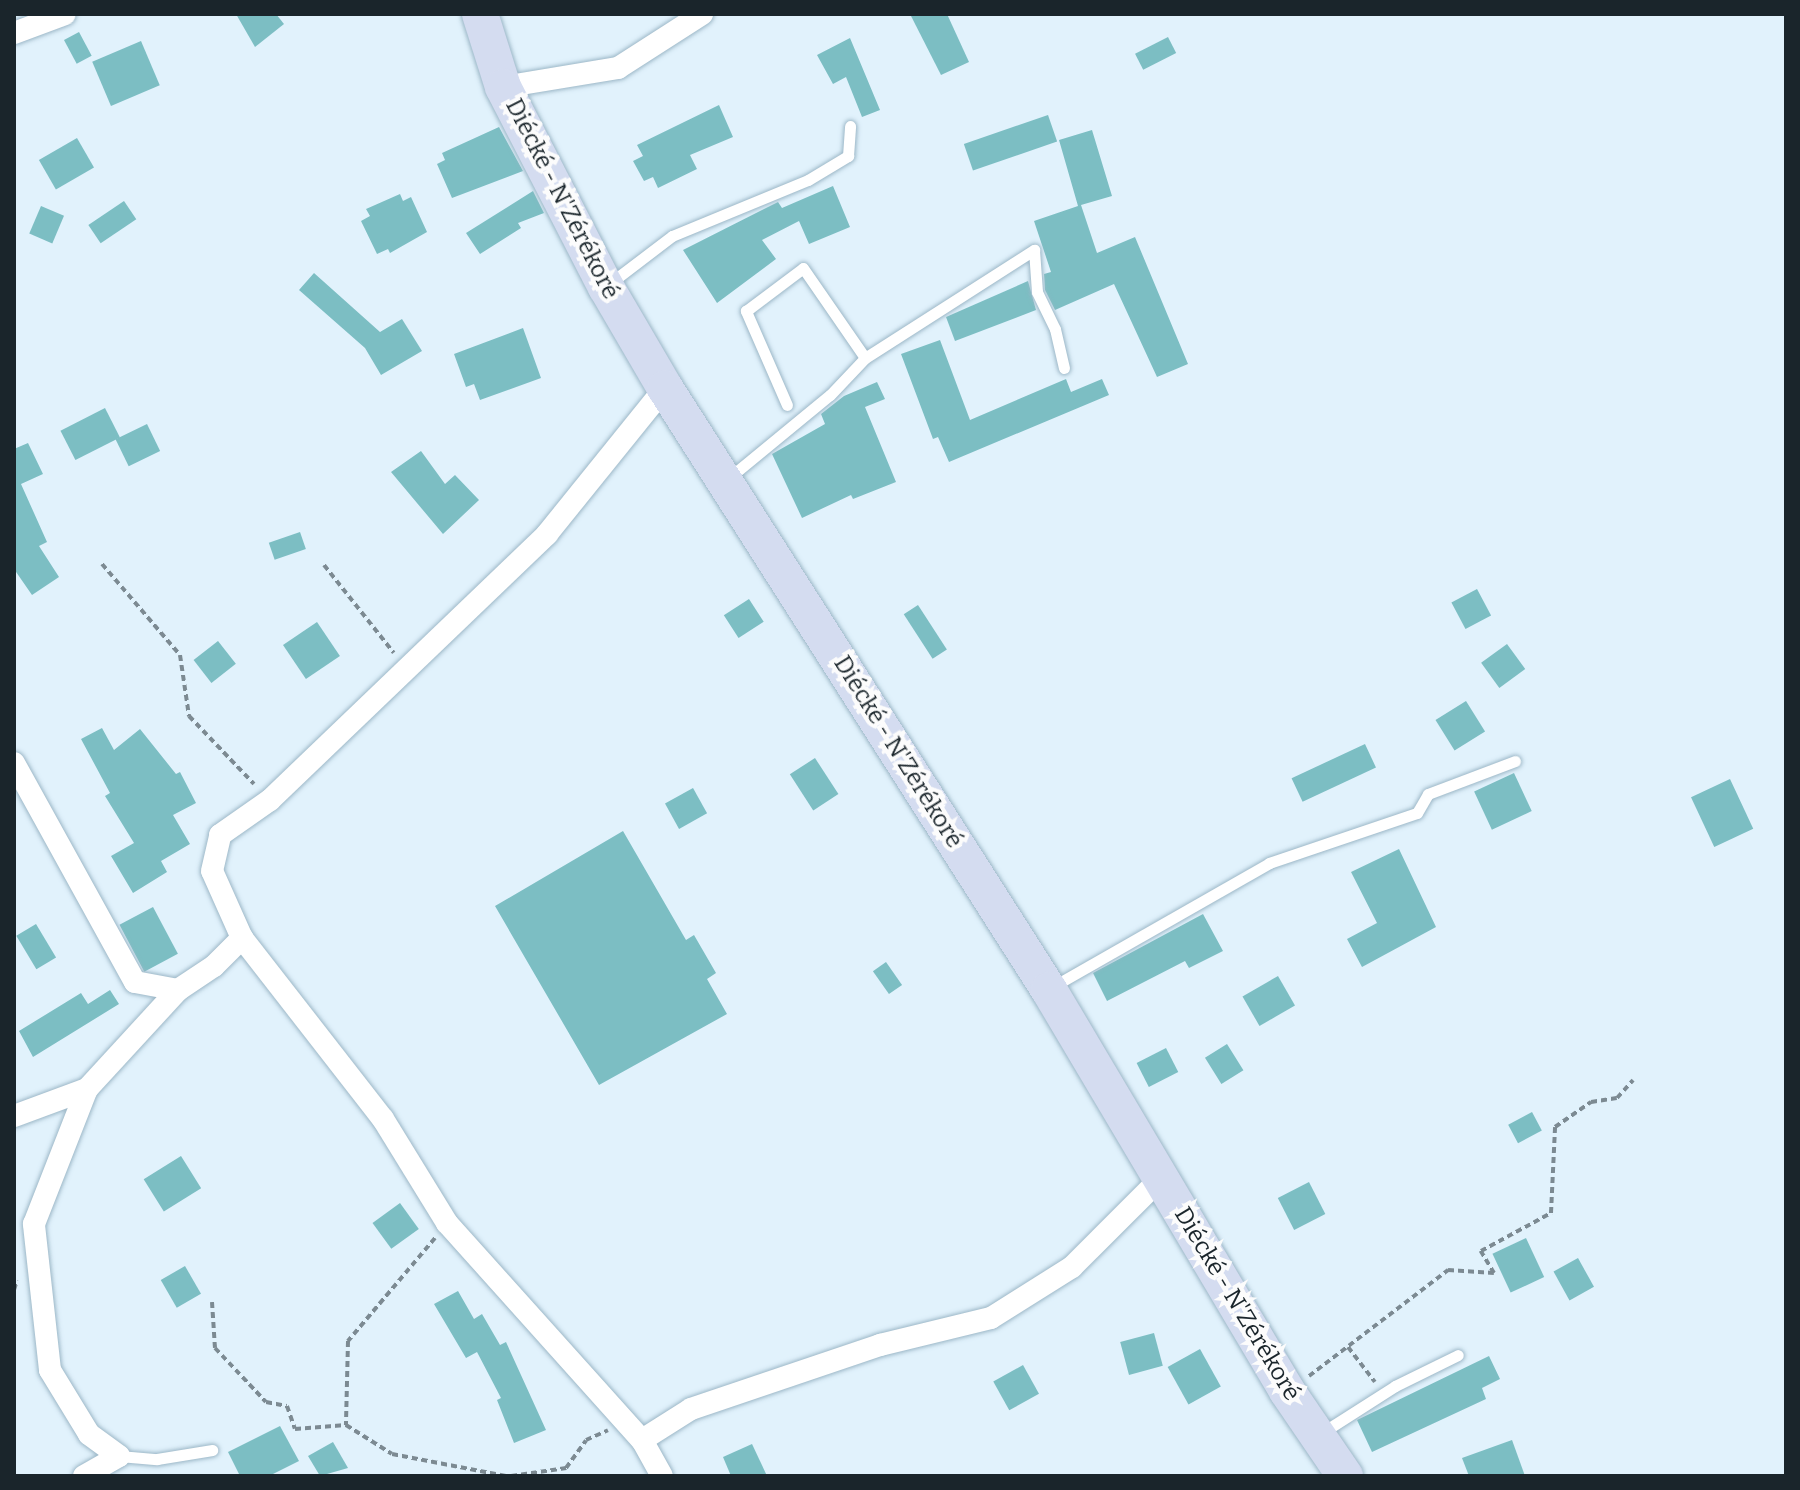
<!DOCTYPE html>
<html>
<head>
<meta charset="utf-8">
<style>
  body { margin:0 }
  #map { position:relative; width:1800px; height:1490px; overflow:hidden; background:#e1f2fc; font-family:Bitter,serif }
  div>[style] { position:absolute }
  .building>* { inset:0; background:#7cbec3; transform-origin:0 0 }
  .path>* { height:4px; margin-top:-2px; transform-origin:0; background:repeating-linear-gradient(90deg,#7c8a92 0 6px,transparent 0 10px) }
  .roads { filter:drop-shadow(0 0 2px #9cb7c7) drop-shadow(0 0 2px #9cb7c7) }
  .service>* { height:11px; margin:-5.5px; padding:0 5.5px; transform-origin:5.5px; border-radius:5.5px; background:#fff }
  .minor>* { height:22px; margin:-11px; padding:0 11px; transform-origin:11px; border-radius:11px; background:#fff }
  .trunk>* { height:36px; margin:-18px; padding:0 18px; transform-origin:18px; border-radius:18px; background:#d4dcf0 }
  span { translate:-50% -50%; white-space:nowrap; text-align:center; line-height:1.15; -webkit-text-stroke:8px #fcfcfc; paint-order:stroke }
  .street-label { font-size:24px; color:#1a252b }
  .frame { position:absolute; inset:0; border:16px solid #1a252b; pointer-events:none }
</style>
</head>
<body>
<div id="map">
  <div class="building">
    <div style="clip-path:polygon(236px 14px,276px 14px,284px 24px,255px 47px)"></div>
    <div style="clip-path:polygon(910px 14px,947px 14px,969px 62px,941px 75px)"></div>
    <div style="left:79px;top:32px;width:27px;height:17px;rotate:62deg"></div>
    <div style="left:1168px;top:37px;width:18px;height:37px;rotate:63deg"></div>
    <div style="clip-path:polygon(850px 38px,880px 110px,862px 117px,846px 77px,833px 84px,817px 55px)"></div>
    <div style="left:141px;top:41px;width:48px;height:53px;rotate:67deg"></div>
    <div style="clip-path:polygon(719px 105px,733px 137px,690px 155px,697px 169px,658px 188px,653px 177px,644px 181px,633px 161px,643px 156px,637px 145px)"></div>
    <div style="left:1048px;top:115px;width:28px;height:89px;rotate:71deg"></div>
    <div style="clip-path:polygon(499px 127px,523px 171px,452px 198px,437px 164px,445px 160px,442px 153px)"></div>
    <div style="clip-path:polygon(1092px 130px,1112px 196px,1081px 205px,1097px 253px,1135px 237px,1188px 364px,1157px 377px,1114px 284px,1055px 310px,1045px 290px,1044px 274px,1051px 272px,1034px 221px,1078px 206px,1059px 140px)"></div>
    <div style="left:77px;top:138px;width:34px;height:44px;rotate:60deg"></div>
    <div style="clip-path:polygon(833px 186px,850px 227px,809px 244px,799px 221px,762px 240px,776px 259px,717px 303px,683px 250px,778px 202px,782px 208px)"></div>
    <div style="clip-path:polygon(533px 191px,544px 213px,518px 223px,521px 228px,480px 254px,466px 233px)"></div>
    <div style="clip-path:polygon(400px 194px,403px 201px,411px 197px,427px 232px,390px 253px,388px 249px,377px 254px,361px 221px,370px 216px,366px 209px)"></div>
    <div style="left:124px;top:201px;width:22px;height:43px;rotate:56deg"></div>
    <div style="left:41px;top:206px;width:25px;height:30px;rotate:23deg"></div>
    <div style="clip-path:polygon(314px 273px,380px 332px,402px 319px,422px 351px,381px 375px,365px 348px,299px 290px)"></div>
    <div style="clip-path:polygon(1028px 281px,1036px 310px,955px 341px,946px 317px)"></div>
    <div style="clip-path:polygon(523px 328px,541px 378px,480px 400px,474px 384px,466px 387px,454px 354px)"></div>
    <div style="clip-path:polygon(940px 340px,970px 420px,1066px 379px,1071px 392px,1102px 379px,1109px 395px,949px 462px,938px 437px,933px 439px,901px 354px)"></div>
    <div style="clip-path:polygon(877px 382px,885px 399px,865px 407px,896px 482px,853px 499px,851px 495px,802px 518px,772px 454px,825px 424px,821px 414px,844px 396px)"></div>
    <div style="left:105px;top:408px;width:33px;height:50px;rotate:63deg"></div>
    <div style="left:147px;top:424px;width:30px;height:35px;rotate:64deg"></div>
    <div style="clip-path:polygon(28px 443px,43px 474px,21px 484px,47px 542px,39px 546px,59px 577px,32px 595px,14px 569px,14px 449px)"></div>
    <div style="clip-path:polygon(421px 451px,445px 484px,455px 475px,479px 500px,443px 534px,391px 472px)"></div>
    <div style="left:300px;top:532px;width:18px;height:33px;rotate:71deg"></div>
    <div style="left:1477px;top:589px;width:30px;height:29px;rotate:62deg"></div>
    <div style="left:749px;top:599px;width:27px;height:30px;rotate:57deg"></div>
    <div style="left:918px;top:605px;width:53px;height:17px;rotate:57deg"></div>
    <div style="left:317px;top:622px;width:41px;height:41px;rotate:56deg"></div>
    <div style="left:218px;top:641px;width:29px;height:31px;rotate:52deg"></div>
    <div style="left:1507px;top:644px;width:31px;height:32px;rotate:54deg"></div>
    <div style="left:1466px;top:701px;width:36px;height:36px;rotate:58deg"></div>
    <div style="clip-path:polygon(102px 728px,114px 750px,140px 729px,176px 774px,180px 772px,196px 803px,173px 815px,190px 844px,161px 861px,167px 872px,133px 893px,111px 856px,134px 843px,105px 796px,110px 793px,81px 739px)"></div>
    <div style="left:1365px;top:744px;width:26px;height:81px;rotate:65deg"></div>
    <div style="left:815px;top:758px;width:43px;height:30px;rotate:57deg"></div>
    <div style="left:1514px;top:773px;width:42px;height:44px;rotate:65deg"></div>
    <div style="left:1730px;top:779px;width:55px;height:43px;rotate:65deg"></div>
    <div style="left:693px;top:788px;width:29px;height:32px;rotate:61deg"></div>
    <div style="clip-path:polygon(623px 831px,686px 940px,694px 935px,716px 973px,707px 979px,727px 1014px,599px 1085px,495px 906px)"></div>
    <div style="clip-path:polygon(1399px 849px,1436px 927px,1362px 967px,1347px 939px,1377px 923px,1351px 872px)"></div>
    <div style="left:153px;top:907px;width:53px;height:38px;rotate:62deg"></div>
    <div style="clip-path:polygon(1203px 914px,1223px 951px,1189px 968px,1185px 961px,1107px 1001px,1093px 973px)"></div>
    <div style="left:36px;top:924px;width:39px;height:23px;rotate:59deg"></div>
    <div style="left:886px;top:962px;width:28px;height:16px;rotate:55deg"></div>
    <div style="left:1278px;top:976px;width:34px;height:41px;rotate:60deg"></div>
    <div style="clip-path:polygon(110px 990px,119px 1004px,33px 1057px,19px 1031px,81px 993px,88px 1004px)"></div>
    <div style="left:1227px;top:1044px;width:31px;height:26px;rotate:58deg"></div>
    <div style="left:1166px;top:1048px;width:27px;height:33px;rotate:63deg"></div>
    <div style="left:1532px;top:1112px;width:21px;height:27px;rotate:62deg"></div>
    <div style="left:181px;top:1156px;width:38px;height:44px;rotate:58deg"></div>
    <div style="left:1309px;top:1182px;width:36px;height:35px;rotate:63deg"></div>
    <div style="left:400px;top:1203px;width:32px;height:34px;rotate:54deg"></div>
    <div style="left:1526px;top:1238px;width:43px;height:37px;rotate:65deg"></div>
    <div style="left:1578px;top:1258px;width:33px;height:28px;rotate:61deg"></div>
    <div style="left:185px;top:1266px;width:32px;height:28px;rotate:60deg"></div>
    <div style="clip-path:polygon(458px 1291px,474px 1319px,482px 1314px,500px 1345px,506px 1342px,546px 1430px,514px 1443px,497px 1400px,501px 1398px,477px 1352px,466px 1358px,434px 1304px)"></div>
    <div style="left:1154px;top:1333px;width:34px;height:35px;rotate:75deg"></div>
    <div style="left:1200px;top:1349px;width:43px;height:37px;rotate:61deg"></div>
    <div style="clip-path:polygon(1489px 1356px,1500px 1379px,1482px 1388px,1486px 1399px,1372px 1452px,1357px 1420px)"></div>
    <div style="left:1023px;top:1365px;width:33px;height:34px;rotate:61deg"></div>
    <div style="clip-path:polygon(280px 1426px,299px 1461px,269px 1476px,240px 1476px,228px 1452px)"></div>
    <div style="clip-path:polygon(1512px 1440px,1525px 1476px,1469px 1476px,1462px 1458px)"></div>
    <div style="clip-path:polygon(333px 1442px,348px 1468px,320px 1476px,308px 1456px)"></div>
    <div style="clip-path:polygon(752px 1444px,767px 1476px,731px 1476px,723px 1457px)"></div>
  </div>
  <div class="path">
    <div style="left:102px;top:564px;width:120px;rotate:49.4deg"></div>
    <div style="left:180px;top:655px;width:62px;rotate:81.6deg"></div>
    <div style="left:189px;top:716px;width:94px;rotate:46.3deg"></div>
    <div style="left:324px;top:565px;width:112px;rotate:51.5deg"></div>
    <div style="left:435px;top:1238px;width:135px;rotate:130.2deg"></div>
    <div style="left:348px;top:1341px;width:84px;rotate:91.4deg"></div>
    <div style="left:346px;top:1425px;width:54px;rotate:32.2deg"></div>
    <div style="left:392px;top:1454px;width:116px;rotate:10.9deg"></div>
    <div style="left:14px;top:1290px;width:10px;rotate:-73deg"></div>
    <div style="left:212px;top:1302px;width:46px;rotate:86.3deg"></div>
    <div style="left:215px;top:1348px;width:74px;rotate:46.6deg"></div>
    <div style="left:266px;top:1402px;width:21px;rotate:11deg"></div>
    <div style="left:287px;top:1406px;width:24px;rotate:71deg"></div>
    <div style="left:295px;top:1429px;width:51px;rotate:-4.5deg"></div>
    <div style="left:1348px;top:1347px;width:44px;rotate:52.4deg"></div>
    <div style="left:1309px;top:1376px;width:175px;rotate:-37.3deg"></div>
    <div style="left:1448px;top:1270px;width:46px;rotate:3.7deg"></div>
    <div style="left:1494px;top:1273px;width:26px;rotate:-121deg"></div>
    <div style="left:1481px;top:1251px;width:80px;rotate:-28.5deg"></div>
    <div style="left:1551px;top:1213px;width:86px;rotate:-87.3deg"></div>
    <div style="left:1555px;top:1127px;width:44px;rotate:-34.8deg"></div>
    <div style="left:1591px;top:1102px;width:26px;rotate:-9deg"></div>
    <div style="left:1617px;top:1098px;width:24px;rotate:-48deg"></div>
    <div style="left:511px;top:1476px;width:56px;rotate:-8.3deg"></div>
    <div style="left:566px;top:1468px;width:34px;rotate:-54deg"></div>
    <div style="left:586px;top:1440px;width:24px;rotate:-24deg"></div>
  </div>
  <div class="roads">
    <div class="service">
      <div style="left:609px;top:284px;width:79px;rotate:-37.3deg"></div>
      <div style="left:672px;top:236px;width:147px;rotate:-22.4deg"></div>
      <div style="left:808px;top:180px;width:47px;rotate:-31deg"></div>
      <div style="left:848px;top:156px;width:30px;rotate:-86deg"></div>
      <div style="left:787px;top:405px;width:103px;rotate:-113.6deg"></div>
      <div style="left:746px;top:311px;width:71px;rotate:-37deg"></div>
      <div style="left:803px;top:268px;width:109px;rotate:55.4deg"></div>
      <div style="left:730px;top:477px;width:129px;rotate:-39.4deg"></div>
      <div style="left:830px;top:395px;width:51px;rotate:-46.6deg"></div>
      <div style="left:865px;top:358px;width:201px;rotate:-32.6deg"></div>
      <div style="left:1034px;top:250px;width:42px;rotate:85.9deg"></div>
      <div style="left:1037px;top:292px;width:41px;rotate:64.1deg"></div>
      <div style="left:1055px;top:329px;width:40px;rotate:77deg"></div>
      <div style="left:1052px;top:987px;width:250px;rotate:-29.7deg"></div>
      <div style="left:1269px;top:863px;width:156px;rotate:-18.7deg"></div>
      <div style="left:1417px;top:813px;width:22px;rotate:-60deg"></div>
      <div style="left:1428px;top:794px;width:93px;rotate:-20.8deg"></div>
      <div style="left:1320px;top:1434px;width:89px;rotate:-32.6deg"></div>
      <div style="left:1395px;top:1386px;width:70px;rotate:-26.2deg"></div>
      <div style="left:119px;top:1456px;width:38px;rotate:5deg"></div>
      <div style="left:157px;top:1459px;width:56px;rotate:-9.3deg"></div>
    </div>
    <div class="minor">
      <div style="left:14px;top:33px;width:54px;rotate:-20.4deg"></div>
      <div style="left:503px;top:87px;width:117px;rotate:-9.4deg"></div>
      <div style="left:618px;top:68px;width:100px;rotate:-32.7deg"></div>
      <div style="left:14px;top:763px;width:250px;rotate:61.1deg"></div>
      <div style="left:135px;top:982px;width:44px;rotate:10.5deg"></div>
      <div style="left:178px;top:990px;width:43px;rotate:-33.7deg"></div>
      <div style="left:214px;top:966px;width:40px;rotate:-45deg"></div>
      <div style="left:242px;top:938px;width:73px;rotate:-114.1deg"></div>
      <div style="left:212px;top:871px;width:37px;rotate:-77deg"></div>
      <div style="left:220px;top:835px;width:61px;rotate:-35deg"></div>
      <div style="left:270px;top:800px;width:384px;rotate:-43.8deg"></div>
      <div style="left:547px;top:534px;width:188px;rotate:-51.1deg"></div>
      <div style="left:242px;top:938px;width:229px;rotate:52.1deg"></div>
      <div style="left:383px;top:1119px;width:122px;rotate:58.4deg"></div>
      <div style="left:447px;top:1223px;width:292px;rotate:48.1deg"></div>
      <div style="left:642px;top:1440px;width:58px;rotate:-32.3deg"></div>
      <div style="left:691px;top:1409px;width:200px;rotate:-18.7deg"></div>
      <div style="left:880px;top:1345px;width:114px;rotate:-13.7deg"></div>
      <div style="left:991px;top:1318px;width:96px;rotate:-32.2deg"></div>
      <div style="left:1072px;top:1267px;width:126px;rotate:-45deg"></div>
      <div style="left:14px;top:1116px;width:78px;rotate:-20.3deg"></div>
      <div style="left:642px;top:1440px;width:41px;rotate:60.9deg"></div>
      <div style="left:84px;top:1476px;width:40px;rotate:-29.7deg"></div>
      <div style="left:119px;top:1456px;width:37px;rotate:-144deg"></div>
      <div style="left:89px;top:1434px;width:75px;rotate:-121.4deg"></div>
      <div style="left:50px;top:1370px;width:147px;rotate:-96.3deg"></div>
      <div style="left:34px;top:1224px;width:145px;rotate:-68.6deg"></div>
      <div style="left:87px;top:1089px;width:134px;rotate:-47.4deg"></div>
    </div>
    <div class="trunk">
      <div style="left:480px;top:14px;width:77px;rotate:72.5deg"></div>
      <div style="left:503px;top:87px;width:225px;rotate:62.8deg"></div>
      <div style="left:606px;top:287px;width:117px;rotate:59.7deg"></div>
      <div style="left:665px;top:388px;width:714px;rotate:57.47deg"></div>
      <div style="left:1049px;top:990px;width:466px;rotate:59.3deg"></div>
      <div style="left:1287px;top:1391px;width:103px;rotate:55.7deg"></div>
    </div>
  </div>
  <div class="street-label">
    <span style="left:562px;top:199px;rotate:63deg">Diécké - N'Zérékoré</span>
    <span style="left:898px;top:752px;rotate:58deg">Diécké - N'Zérékoré</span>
    <span style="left:1237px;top:1304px;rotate:59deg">Diécké - N'Zérékoré</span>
  </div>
  <div class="frame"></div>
</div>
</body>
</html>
